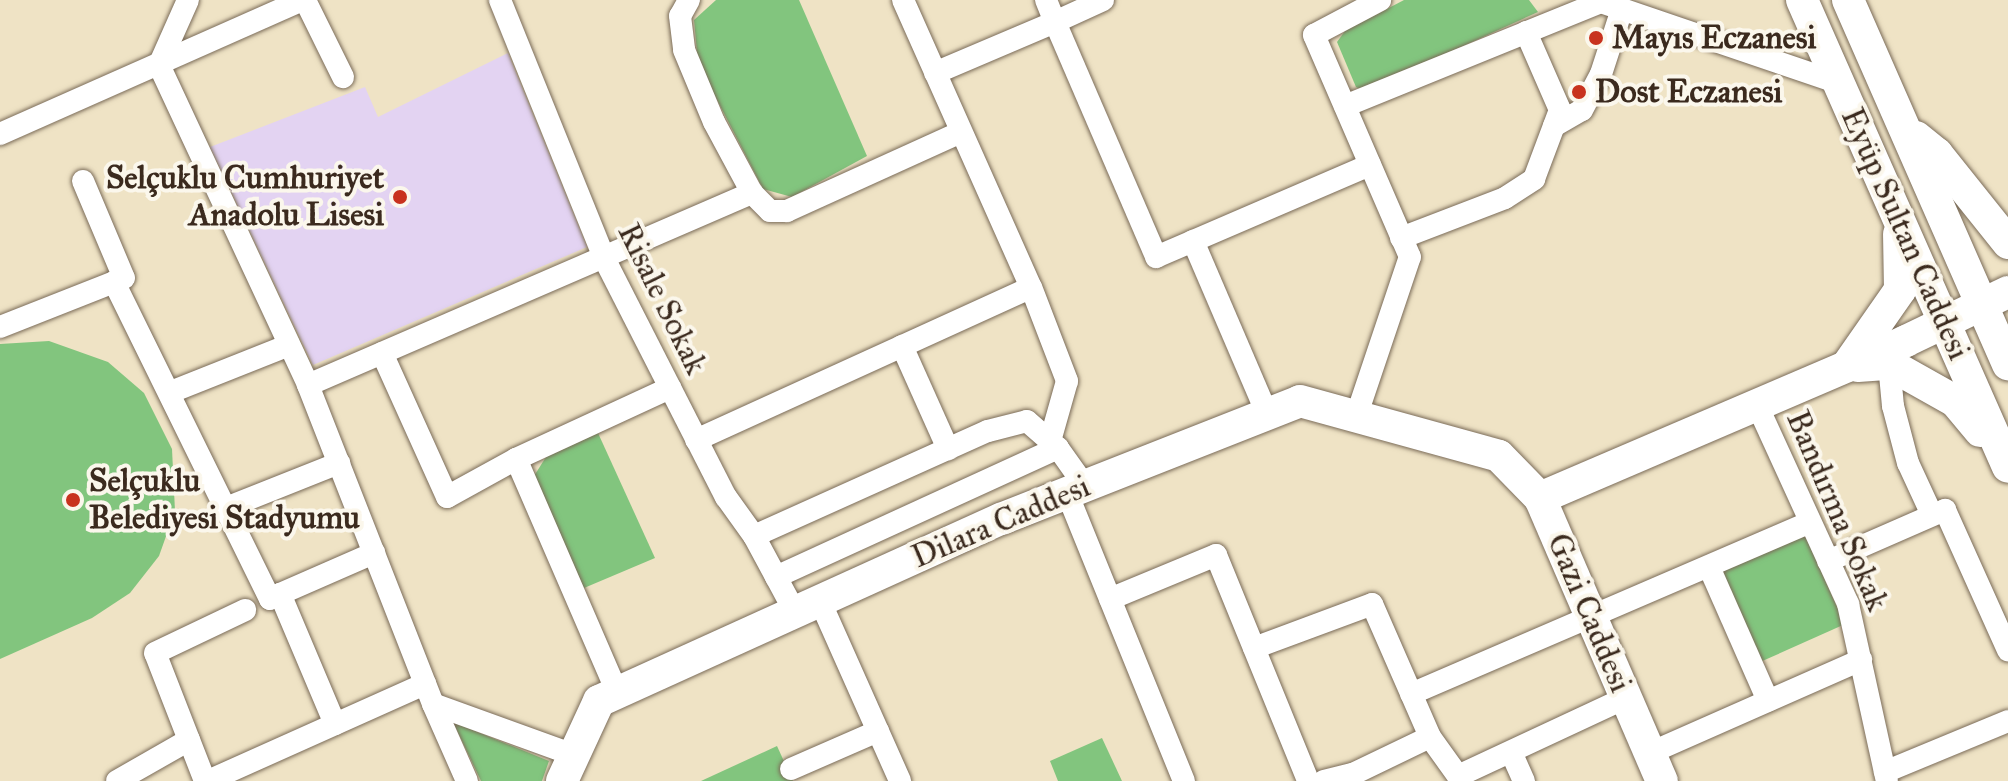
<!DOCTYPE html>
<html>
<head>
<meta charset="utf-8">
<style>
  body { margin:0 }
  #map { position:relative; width:2008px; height:781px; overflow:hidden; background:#efe3c5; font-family:"IM FELL Great Primer",serif }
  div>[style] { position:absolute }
  .built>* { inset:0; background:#e3d3f2 }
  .green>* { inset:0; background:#82c57e; transform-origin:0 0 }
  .roads { filter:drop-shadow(0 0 2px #7a6b58) drop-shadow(0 0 2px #7a6b58) }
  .street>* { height:22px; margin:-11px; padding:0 11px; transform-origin:11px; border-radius:11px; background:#fff }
  .secondary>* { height:32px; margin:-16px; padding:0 16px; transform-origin:16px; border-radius:16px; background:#fff }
  .dots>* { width:22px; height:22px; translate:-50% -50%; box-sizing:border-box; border:4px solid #fbf7ec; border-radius:50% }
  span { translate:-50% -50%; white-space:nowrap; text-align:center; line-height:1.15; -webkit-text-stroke:8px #fbf7ec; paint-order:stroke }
  .poi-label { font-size:32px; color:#3b2a1e; font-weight:700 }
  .left { translate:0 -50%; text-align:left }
  .right { translate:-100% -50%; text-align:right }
  .street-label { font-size:32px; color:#3b2a1e }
</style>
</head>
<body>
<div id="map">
  <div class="built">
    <div style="clip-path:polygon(508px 53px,587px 247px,313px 365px,210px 147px,365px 87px,378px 117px)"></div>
  </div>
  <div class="green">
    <div style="clip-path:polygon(716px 0,799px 0,867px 156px,792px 197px,763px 189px,698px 63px,694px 20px)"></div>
    <div style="clip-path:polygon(1404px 0,1529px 0,1538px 12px,1364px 91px,1356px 87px,1337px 42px,1345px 31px)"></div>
    <div style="clip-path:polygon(49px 341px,108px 362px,144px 393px,172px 449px,175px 511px,159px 556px,130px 593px,92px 618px,0 659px,0 344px)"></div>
    <div style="clip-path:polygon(598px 433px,655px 558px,584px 588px,534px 476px,546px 457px)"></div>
    <div style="left:1804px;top:533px;width:100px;height:92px;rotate:66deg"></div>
    <div style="clip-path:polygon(453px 722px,549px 761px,542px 781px,481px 781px)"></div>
    <div style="clip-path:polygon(1102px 738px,1122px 781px,1058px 781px,1050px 761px)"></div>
    <div style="clip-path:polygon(777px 746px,793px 781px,701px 781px)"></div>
  </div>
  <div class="roads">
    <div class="street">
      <div style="left:188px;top:0;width:71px;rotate:114deg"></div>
      <div style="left:159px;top:65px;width:353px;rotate:65deg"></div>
      <div style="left:308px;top:385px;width:343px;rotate:68.6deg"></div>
      <div style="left:433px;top:704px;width:150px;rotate:19.9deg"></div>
      <div style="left:305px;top:0;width:86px;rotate:63.7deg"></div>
      <div style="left:500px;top:0;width:280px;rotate:68deg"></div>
      <div style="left:605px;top:260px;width:266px;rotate:63deg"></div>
      <div style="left:726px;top:497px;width:48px;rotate:54.3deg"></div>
      <div style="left:754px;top:536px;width:86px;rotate:61.7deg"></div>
      <div style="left:689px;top:0;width:18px;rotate:119deg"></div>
      <div style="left:680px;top:16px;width:34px;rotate:83deg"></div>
      <div style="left:684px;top:50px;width:78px;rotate:67.4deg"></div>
      <div style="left:714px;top:122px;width:81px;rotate:61.8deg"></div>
      <div style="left:752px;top:193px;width:25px;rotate:45deg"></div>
      <div style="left:770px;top:211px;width:17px"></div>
      <div style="left:787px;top:211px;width:191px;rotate:-24.4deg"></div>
      <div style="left:903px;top:0;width:314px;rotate:66deg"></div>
      <div style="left:1031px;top:287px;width:101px;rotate:69deg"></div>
      <div style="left:1067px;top:381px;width:62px;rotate:105.8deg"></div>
      <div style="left:1046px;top:0;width:24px;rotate:68deg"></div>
      <div style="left:1055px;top:22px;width:53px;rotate:-24.6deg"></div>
      <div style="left:935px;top:73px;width:130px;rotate:-23deg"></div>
      <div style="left:1055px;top:22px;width:256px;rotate:66.7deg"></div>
      <div style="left:1156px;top:257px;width:233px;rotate:-23.3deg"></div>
      <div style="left:1345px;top:106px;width:276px;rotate:-22.1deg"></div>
      <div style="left:1601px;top:2px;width:251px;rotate:18.8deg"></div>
      <div style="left:1554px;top:126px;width:32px;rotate:-30deg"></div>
      <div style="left:1582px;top:110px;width:41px;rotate:-62.2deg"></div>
      <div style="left:1601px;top:74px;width:68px;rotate:-72.1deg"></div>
      <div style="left:0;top:134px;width:331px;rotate:-23.9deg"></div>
      <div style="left:83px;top:181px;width:105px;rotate:67.1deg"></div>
      <div style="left:124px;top:278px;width:11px;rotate:158deg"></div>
      <div style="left:114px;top:282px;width:353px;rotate:63.8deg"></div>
      <div style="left:270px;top:599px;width:11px;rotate:-27deg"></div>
      <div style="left:1401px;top:238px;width:111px;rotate:-21deg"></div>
      <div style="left:1505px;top:198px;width:35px;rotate:-33deg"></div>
      <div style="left:1534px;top:179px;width:74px;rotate:-69.4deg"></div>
      <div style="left:1560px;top:110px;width:85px;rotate:-113.6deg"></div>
      <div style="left:1193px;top:241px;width:188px;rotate:66.8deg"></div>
      <div style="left:0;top:327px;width:123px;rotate:-21.5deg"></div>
      <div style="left:902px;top:346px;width:113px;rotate:65.9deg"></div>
      <div style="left:382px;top:353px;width:158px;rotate:65.7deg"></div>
      <div style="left:447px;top:497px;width:79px;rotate:-28.8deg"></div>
      <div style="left:1889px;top:364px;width:42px;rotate:84.6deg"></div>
      <div style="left:1893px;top:406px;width:59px;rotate:75.3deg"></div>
      <div style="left:1908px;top:463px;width:57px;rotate:65.2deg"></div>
      <div style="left:308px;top:385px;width:484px;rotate:-23.4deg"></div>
      <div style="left:171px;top:392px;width:127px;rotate:-21.7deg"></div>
      <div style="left:1758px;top:407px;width:217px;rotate:65.4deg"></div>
      <div style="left:1848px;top:604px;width:181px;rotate:77.6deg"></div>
      <div style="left:1356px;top:417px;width:169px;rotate:-71.4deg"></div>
      <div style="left:1410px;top:257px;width:242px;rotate:-113.4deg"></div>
      <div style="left:1314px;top:35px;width:75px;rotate:-27.9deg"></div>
      <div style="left:696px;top:440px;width:368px;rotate:-24.5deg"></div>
      <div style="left:1067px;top:493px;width:311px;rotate:67.9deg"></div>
      <div style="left:226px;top:508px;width:122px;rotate:-21.7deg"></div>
      <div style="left:754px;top:536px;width:256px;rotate:-24.2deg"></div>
      <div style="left:988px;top:431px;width:40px;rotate:-14.4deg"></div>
      <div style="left:1027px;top:421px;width:41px;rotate:41.1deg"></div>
      <div style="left:1058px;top:448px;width:47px;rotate:54.6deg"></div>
      <div style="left:1828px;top:561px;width:128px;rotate:-23.6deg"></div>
      <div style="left:1945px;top:510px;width:154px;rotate:65.8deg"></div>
      <div style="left:1709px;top:567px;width:146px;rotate:66.2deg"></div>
      <div style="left:776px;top:577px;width:310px;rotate:-24.6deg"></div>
      <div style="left:1110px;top:599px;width:115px;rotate:-22.5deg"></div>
      <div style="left:1216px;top:555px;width:244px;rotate:67.8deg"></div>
      <div style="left:820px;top:601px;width:197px;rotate:66deg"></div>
      <div style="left:1254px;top:648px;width:126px;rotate:-20.4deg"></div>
      <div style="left:1372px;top:604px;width:145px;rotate:66.4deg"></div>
      <div style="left:1430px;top:737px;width:48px;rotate:54.3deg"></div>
      <div style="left:617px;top:692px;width:254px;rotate:-113.4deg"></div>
      <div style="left:516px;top:459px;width:170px;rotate:-24.8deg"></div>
      <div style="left:1411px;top:694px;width:434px;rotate:-23.3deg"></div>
      <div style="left:433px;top:704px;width:84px;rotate:66.2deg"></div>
      <div style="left:335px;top:724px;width:141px;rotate:-112.9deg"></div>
      <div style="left:280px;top:594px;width:103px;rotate:-23.6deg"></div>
      <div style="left:1511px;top:752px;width:32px;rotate:66deg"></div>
      <div style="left:1650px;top:753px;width:231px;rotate:-23.8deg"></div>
      <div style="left:791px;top:769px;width:95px;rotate:-23.6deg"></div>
      <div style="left:1885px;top:772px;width:133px;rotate:-22.5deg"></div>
      <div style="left:117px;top:781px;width:83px;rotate:-29.7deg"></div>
      <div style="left:205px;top:781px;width:137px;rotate:-111.3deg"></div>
      <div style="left:155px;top:653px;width:100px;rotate:-25.5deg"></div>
      <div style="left:208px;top:781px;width:238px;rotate:-24.1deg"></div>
      <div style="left:1324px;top:781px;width:30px;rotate:-14deg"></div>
      <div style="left:1353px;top:774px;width:85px;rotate:-25.7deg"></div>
      <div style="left:1460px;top:781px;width:5px;rotate:-112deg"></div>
      <div style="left:1458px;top:776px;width:184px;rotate:-25deg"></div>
    </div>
    <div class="secondary">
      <div style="left:1802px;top:0;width:510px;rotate:66.2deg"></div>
      <div style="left:1848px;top:0;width:398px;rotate:66.3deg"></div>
      <div style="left:1916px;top:137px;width:27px;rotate:39deg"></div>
      <div style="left:1937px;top:154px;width:114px;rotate:51.4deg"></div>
      <div style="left:1847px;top:366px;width:93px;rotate:-55.1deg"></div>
      <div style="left:1900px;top:290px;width:56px;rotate:-91deg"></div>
      <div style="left:1858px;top:366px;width:31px;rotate:-4deg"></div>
      <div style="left:1889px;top:364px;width:76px;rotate:29.3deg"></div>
      <div style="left:1955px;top:401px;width:39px;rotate:50deg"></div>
      <div style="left:1540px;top:498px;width:398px;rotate:-23.2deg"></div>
      <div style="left:1906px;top:341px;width:113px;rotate:-25.7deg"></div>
      <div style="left:562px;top:781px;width:88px;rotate:-65.2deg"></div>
      <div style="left:599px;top:701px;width:441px;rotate:-24.4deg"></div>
      <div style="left:1001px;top:519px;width:321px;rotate:-21.5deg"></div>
      <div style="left:1300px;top:401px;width:206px;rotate:15.4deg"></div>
      <div style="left:1499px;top:456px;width:59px;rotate:45.7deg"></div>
      <div style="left:1540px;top:498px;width:308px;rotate:66.7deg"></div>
    </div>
  </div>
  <div class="dots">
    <div style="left:1596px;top:38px;background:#c8321e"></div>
    <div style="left:1579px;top:92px;background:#c8321e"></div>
    <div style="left:400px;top:197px;background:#c8321e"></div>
    <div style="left:73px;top:500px;background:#c8321e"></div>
  </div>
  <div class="poi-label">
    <span class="left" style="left:1612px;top:38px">Mayıs Eczanesi</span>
    <span class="left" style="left:1595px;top:92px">Dost Eczanesi</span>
    <span class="right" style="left:384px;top:197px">Selçuklu Cumhuriyet<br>Anadolu Lisesi</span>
    <span class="left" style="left:89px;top:500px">Selçuklu<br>Belediyesi Stadyumu</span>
  </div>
  <div class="street-label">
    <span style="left:1905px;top:234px;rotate:66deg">Eyüp Sultan Caddesi</span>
    <span style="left:662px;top:299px;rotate:64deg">Risale Sokak</span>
    <span style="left:1837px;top:511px;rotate:67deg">Bandırma Sokak</span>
    <span style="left:1001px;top:522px;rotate:-23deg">Dilara Caddesi</span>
    <span style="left:1589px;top:613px;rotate:67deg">Gazi Caddesi</span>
  </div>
</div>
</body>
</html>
